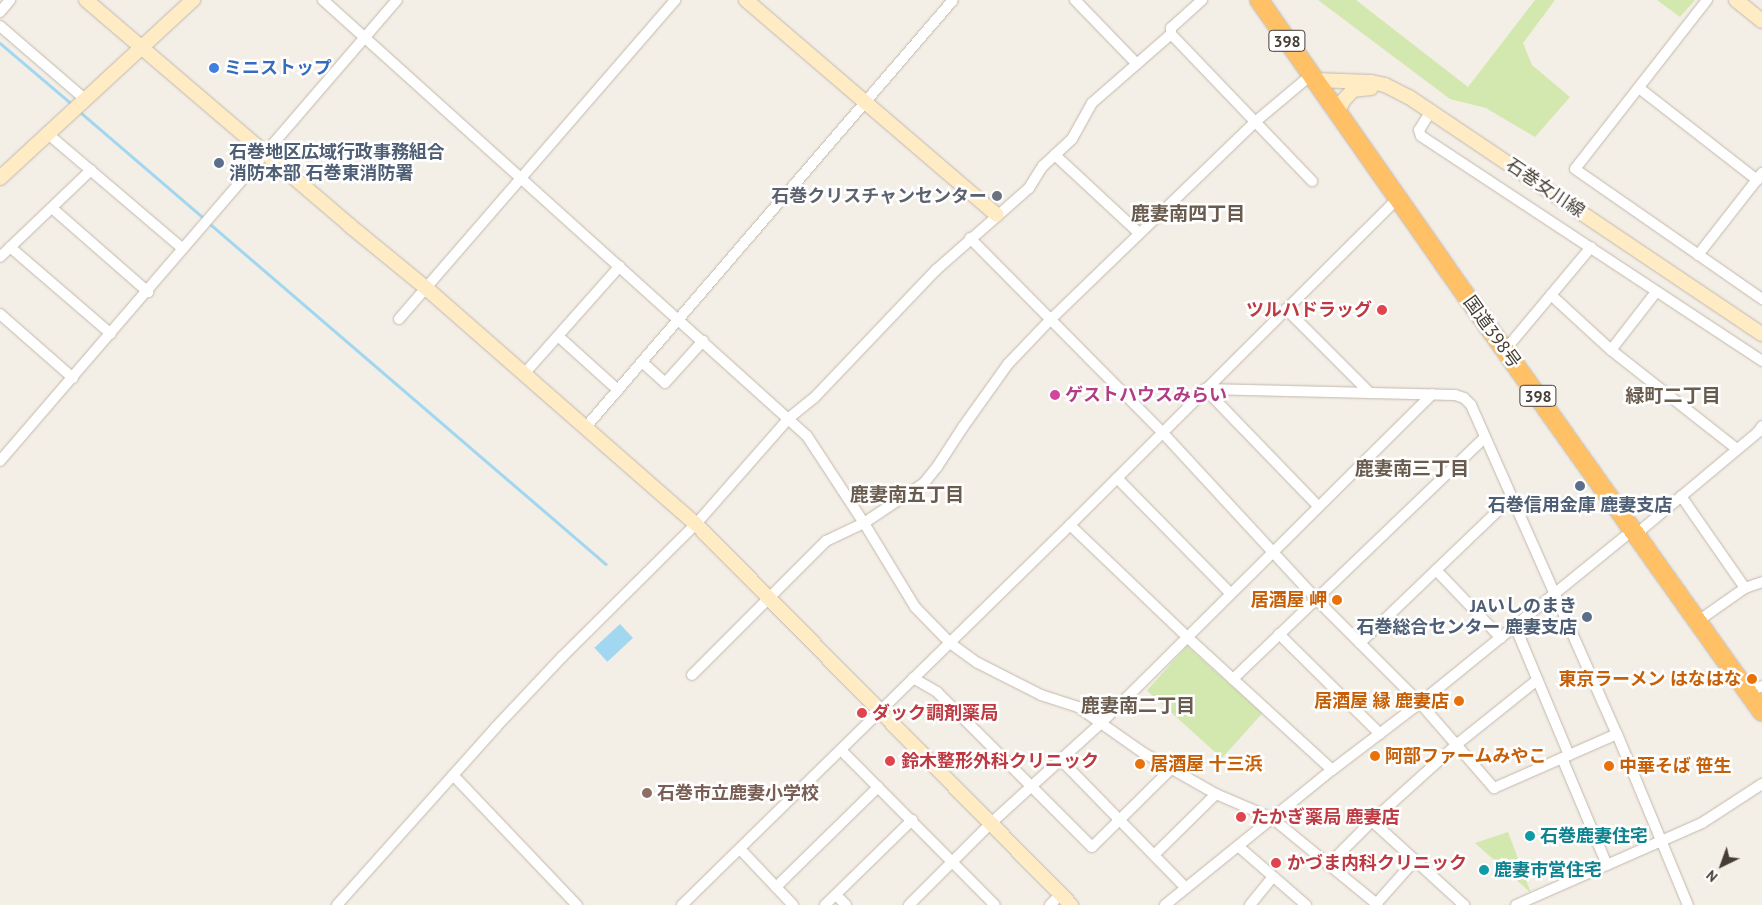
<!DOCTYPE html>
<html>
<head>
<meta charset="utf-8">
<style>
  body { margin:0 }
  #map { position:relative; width:1762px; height:905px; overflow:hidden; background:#f3eee6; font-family:"PT Sans","Noto Sans JP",sans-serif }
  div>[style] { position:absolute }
  .green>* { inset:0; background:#d3e8af; transform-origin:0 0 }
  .water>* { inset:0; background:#a2d7f1; transform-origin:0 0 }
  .stream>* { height:2.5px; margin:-1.25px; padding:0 1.25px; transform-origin:1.25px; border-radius:1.25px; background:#a2d7f1 }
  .roads { filter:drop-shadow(0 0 1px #c2b8ac) drop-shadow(0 0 1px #c2b8ac) }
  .street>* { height:10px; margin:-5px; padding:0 5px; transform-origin:5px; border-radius:5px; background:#fff }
  .secondary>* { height:14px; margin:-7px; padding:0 7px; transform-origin:7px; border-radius:7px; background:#ffecc5 }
  .highway>* { height:18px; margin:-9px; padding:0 9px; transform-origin:9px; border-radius:9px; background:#ffc066 }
  .dots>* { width:14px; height:14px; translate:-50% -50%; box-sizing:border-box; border:2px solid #fff; border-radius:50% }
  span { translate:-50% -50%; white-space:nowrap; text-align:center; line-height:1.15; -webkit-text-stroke:5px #fff; paint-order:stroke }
  .shield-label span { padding:1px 4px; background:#fff; border:1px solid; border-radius:4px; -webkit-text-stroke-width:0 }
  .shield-label { font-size:16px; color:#463e35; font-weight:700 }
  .shop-label { font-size:18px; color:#366cbe; font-weight:700 }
  .left { translate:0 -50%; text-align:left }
  .service-label { font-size:18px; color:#4e5e75; font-weight:700 }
  .right { translate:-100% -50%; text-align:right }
  .street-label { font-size:18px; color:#463e35 }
  .worship-label { font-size:18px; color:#5b616d; font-weight:700 }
  .health-label { font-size:18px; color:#be3a42; font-weight:700 }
  .hotel-label { font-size:18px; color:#b23c85; font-weight:700 }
  .food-label { font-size:18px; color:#c56008; font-weight:700 }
  .education-label { font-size:18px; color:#785e54; font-weight:700 }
  .culture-label { font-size:18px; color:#0d838f; font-weight:700 }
  .neighbourhood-label { font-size:19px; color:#695b4d; font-weight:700 }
  .north { position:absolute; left:1697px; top:840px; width:50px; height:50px; -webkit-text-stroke:4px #fff; paint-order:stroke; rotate:222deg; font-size:14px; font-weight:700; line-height:20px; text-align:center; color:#463e35 }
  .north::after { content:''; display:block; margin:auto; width:18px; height:22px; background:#463e35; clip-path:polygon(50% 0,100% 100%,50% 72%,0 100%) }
</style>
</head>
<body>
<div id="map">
  <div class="green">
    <div style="clip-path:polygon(1318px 0,1356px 0,1468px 87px,1535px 0,1555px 0,1523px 43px,1532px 65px,1570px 97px,1535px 137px,1486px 108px,1450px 99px)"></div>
    <div style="clip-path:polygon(1657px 0,1695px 0,1680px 17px)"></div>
    <div style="left:1187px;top:646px;width:101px;height:60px;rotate:42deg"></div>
    <div style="clip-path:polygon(1508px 832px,1531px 893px,1475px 843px)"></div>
  </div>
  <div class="water">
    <div style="left:620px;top:624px;width:19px;height:35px;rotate:47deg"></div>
  </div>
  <div class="stream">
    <div style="left:0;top:43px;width:96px;rotate:40.3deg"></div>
    <div style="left:79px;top:111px;width:166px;rotate:40.6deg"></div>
    <div style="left:209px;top:223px;width:523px;rotate:40.66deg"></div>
  </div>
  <div class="roads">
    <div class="street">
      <div style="left:323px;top:0;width:651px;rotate:42.01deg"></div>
      <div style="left:807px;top:436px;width:104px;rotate:56.8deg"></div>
      <div style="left:864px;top:523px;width:98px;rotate:58.7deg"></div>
      <div style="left:915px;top:607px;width:50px;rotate:45.8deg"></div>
      <div style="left:950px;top:643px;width:34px;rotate:36deg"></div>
      <div style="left:978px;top:663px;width:71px;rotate:26.9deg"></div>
      <div style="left:1041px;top:695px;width:39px;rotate:18deg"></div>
      <div style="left:1078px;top:707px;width:78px;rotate:35.1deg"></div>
      <div style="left:1142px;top:752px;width:85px;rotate:29.6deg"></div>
      <div style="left:1216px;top:794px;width:61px;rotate:23.2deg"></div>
      <div style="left:1272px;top:818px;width:137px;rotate:39.4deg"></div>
      <div style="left:1075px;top:0;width:89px;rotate:45.9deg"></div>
      <div style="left:1707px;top:0;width:214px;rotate:128deg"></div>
      <div style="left:1575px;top:169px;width:228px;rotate:34.8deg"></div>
      <div style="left:0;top:12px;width:16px;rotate:-50deg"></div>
      <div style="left:0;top:26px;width:113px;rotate:40.7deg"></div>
      <div style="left:1171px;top:34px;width:204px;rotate:46.2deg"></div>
      <div style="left:1639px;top:88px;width:150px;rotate:37.9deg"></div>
      <div style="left:1431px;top:111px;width:22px;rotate:122deg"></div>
      <div style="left:1419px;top:130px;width:6px;rotate:72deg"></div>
      <div style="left:1421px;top:136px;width:409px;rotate:33.4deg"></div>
      <div style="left:48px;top:134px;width:177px;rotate:40.4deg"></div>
      <div style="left:1055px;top:155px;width:115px;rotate:42.9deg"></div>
      <div style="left:52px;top:208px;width:128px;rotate:41.2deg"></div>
      <div style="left:970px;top:238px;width:274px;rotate:45.3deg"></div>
      <div style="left:1163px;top:433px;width:226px;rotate:47.3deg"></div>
      <div style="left:1316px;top:599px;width:147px;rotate:45deg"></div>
      <div style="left:1420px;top:703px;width:113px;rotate:49deg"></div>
      <div style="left:1494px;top:788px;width:134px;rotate:-23.7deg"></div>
      <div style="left:10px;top:247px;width:133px;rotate:40.7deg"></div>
      <div style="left:1698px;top:255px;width:104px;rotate:-52deg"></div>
      <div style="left:0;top:257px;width:126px;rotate:-43.7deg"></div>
      <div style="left:1551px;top:295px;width:81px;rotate:42.5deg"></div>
      <div style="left:1611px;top:350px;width:160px;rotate:38.2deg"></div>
      <div style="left:1286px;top:309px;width:119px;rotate:45deg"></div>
      <div style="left:0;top:314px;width:97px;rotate:41.2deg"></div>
      <div style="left:399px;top:319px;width:422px;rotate:-49.1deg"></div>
      <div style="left:558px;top:336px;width:81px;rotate:42deg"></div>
      <div style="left:1505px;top:350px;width:134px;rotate:-50.1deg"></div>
      <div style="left:1611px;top:350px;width:73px;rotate:-52.2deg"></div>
      <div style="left:642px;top:362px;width:31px;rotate:42deg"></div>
      <div style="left:665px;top:383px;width:57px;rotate:-47.9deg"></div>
      <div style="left:524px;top:374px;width:144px;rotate:-48.4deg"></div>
      <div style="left:1205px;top:389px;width:250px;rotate:1.4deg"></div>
      <div style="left:1455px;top:395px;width:9px;rotate:18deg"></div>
      <div style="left:1464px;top:398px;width:10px;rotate:45deg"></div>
      <div style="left:1471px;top:405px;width:360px;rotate:66.1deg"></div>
      <div style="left:1617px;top:734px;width:185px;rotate:67.5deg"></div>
      <div style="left:1205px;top:389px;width:163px;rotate:46deg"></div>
      <div style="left:585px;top:428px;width:564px;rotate:-49.31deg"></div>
      <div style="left:0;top:461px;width:608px;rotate:-49.27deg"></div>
      <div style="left:1117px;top:478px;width:161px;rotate:45.5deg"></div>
      <div style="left:1681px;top:496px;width:112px;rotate:55.2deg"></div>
      <div style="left:1070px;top:525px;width:161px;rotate:43.7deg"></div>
      <div style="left:1186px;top:636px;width:198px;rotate:42.5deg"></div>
      <div style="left:1436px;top:570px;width:94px;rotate:46.3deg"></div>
      <div style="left:1698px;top:621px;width:57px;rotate:-35.1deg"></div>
      <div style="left:1745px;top:588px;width:18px;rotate:-19deg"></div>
      <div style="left:1515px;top:626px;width:140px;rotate:67.3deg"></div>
      <div style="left:1279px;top:634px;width:142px;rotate:44.7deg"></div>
      <div style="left:1360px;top:643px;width:209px;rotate:-43.8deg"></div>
      <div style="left:692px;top:675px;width:190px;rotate:-45deg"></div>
      <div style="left:826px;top:541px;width:42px;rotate:-25.3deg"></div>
      <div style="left:864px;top:523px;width:72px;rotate:-33.7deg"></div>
      <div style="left:924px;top:483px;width:21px;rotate:-51deg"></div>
      <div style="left:937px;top:467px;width:48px;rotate:-57deg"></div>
      <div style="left:963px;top:427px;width:77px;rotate:-54.5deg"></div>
      <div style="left:1008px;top:364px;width:61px;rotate:-46.3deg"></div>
      <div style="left:1050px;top:320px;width:285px;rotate:-44deg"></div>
      <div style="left:1255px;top:122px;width:73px;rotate:-40deg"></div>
      <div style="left:913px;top:678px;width:28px;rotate:30deg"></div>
      <div style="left:937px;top:692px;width:219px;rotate:45deg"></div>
      <div style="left:1092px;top:847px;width:111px;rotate:-44.6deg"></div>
      <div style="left:1233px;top:679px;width:349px;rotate:-43.8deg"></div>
      <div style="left:1748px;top:692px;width:15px;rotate:-23deg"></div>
      <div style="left:841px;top:750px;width:218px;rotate:45.2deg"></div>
      <div style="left:1562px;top:758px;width:116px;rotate:67.2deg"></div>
      <div style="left:1060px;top:759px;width:180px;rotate:45.7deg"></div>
      <div style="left:453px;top:775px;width:180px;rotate:46.4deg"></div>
      <div style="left:1372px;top:821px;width:125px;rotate:42.4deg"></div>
      <div style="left:1238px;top:846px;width:90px;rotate:40.9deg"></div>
      <div style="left:741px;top:850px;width:76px;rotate:46.6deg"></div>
      <div style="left:1154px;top:855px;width:87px;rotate:-44.5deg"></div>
      <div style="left:1328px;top:865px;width:62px;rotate:-45deg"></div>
      <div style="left:1372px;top:821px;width:113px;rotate:-42.1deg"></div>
      <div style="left:1456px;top:745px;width:104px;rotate:-38.7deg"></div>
      <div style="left:776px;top:887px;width:143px;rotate:-44.4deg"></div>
      <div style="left:836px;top:895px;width:14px;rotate:45deg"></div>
      <div style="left:1376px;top:904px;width:59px;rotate:-48.4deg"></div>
      <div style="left:337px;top:905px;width:239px;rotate:-48.2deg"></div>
      <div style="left:496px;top:727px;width:96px;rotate:-46.7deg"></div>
      <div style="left:562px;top:657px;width:189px;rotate:-44.8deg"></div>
      <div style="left:696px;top:524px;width:141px;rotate:-48.7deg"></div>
      <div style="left:789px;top:418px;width:32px;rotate:-39deg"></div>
      <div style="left:814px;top:398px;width:177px;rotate:-46.4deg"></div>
      <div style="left:936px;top:270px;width:124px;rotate:-41.4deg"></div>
      <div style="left:1029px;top:188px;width:26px;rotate:-58deg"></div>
      <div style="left:1043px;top:166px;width:40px;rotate:-43deg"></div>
      <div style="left:1072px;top:139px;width:41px;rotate:-60.9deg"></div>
      <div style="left:1092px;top:103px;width:105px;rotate:-41.1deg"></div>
      <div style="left:1171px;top:34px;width:6px;rotate:-90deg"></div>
      <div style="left:1171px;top:28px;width:42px;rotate:-42.1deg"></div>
      <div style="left:682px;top:905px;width:543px;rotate:-44.4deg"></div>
      <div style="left:1070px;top:525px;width:463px;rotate:-44.9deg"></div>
      <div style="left:825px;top:905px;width:122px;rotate:-44.3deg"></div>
      <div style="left:909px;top:905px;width:115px;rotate:-45deg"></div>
      <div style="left:990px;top:824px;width:149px;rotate:-42.3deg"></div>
      <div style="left:1100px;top:724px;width:468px;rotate:-44.8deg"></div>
      <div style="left:1050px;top:905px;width:14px;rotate:-45deg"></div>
      <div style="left:1165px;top:905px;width:215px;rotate:-39deg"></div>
      <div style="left:1332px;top:770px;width:111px;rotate:-37.3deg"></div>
      <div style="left:1420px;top:703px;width:267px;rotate:-39.1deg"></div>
      <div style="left:1627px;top:535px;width:15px;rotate:-20deg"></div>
      <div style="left:1641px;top:530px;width:153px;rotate:-39.9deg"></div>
      <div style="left:1758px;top:432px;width:7px;rotate:-56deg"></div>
      <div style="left:1250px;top:905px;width:35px;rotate:-51deg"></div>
      <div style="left:1516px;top:905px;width:203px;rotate:-23.8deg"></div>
      <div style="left:1702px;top:823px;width:72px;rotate:-33deg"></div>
    </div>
    <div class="secondary">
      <div style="left:86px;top:0;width:346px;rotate:40.5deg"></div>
      <div style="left:349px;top:225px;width:99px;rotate:39.3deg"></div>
      <div style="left:426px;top:288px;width:359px;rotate:41.2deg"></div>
      <div style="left:696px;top:524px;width:535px;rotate:45.45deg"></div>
      <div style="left:746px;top:0;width:330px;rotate:40.6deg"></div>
      <div style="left:1736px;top:0;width:33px;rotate:39deg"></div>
      <div style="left:1315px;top:80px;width:56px;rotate:2deg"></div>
      <div style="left:1371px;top:82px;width:14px;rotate:12deg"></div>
      <div style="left:1385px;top:85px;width:27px;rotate:27deg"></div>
      <div style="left:1409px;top:97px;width:425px;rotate:33.9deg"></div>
      <div style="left:1338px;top:112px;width:12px;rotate:-66deg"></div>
      <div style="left:1343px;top:101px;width:15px;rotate:-48deg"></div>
      <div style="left:1353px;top:90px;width:18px;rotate:-6deg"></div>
      <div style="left:0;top:178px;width:263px;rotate:-42.7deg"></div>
    </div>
    <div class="highway">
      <div style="left:1259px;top:0;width:325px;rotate:55deg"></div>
      <div style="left:1445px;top:266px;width:547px;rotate:54.6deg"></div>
    </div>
  </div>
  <div class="dots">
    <div style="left:214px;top:68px;background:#3f7fe0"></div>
    <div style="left:219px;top:163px;background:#5c6f8a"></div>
    <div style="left:997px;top:196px;background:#6b7280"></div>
    <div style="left:1382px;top:310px;background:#e0444e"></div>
    <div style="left:1055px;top:395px;background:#d1479c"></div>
    <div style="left:1580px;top:486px;background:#5c6f8a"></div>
    <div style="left:1337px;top:600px;background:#e8710a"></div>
    <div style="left:1587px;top:617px;background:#5c6f8a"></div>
    <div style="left:1752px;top:679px;background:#e8710a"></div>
    <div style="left:1459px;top:701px;background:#e8710a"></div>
    <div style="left:862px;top:713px;background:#e0444e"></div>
    <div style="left:1375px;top:756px;background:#e8710a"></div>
    <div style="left:890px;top:761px;background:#e0444e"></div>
    <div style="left:1140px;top:764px;background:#e8710a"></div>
    <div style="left:1609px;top:766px;background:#e8710a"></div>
    <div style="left:647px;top:793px;background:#8d6e63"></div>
    <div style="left:1241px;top:817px;background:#e0444e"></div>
    <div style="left:1530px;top:836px;background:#0f9aa8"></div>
    <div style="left:1276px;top:863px;background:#e0444e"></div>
    <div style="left:1484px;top:870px;background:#0f9aa8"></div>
  </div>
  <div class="shield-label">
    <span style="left:1287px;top:41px">398</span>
    <span style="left:1538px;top:396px">398</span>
  </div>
  <div class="shop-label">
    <span class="left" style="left:224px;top:68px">ミニストップ</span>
  </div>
  <div class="service-label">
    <span class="left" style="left:229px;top:163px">石巻地区広域行政事務組合<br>消防本部 石巻東消防署</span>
    <span style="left:1580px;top:505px">石巻信用金庫 鹿妻支店</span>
    <span class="right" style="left:1577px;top:617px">JAいしのまき<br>石巻総合センター 鹿妻支店</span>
  </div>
  <div class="street-label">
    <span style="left:1545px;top:188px;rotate:34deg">石巻女川線</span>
    <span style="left:1492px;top:332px;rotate:54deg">国道398号</span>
  </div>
  <div class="worship-label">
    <span class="right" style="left:987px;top:196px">石巻クリスチャンセンター</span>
  </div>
  <div class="health-label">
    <span class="right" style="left:1372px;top:310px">ツルハドラッグ</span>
    <span class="left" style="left:872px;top:713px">ダック調剤薬局</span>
    <span class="left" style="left:901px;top:761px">鈴木整形外科クリニック</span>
    <span class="left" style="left:1251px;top:817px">たかぎ薬局 鹿妻店</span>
    <span class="left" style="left:1287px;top:863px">かづま内科クリニック</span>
  </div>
  <div class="hotel-label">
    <span class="left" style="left:1065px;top:395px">ゲストハウスみらい</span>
  </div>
  <div class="food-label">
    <span class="right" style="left:1327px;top:600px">居酒屋 岬</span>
    <span class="right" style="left:1742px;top:679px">東京ラーメン はなはな</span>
    <span class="right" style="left:1449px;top:701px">居酒屋 縁 鹿妻店</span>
    <span class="left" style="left:1385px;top:756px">阿部ファームみやこ</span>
    <span class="left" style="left:1150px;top:764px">居酒屋 十三浜</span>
    <span class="left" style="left:1619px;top:766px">中華そば 笹生</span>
  </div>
  <div class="education-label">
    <span class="left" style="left:657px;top:793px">石巻市立鹿妻小学校</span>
  </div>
  <div class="culture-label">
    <span class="left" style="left:1540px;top:836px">石巻鹿妻住宅</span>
    <span class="left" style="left:1494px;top:870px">鹿妻市営住宅</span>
  </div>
  <div class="neighbourhood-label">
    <span style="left:1188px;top:214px">鹿妻南四丁目</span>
    <span style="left:1673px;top:396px">緑町二丁目</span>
    <span style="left:1412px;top:469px">鹿妻南三丁目</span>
    <span style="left:907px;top:495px">鹿妻南五丁目</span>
    <span style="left:1138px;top:706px">鹿妻南二丁目</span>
  </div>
  <div class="north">N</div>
</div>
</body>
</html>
